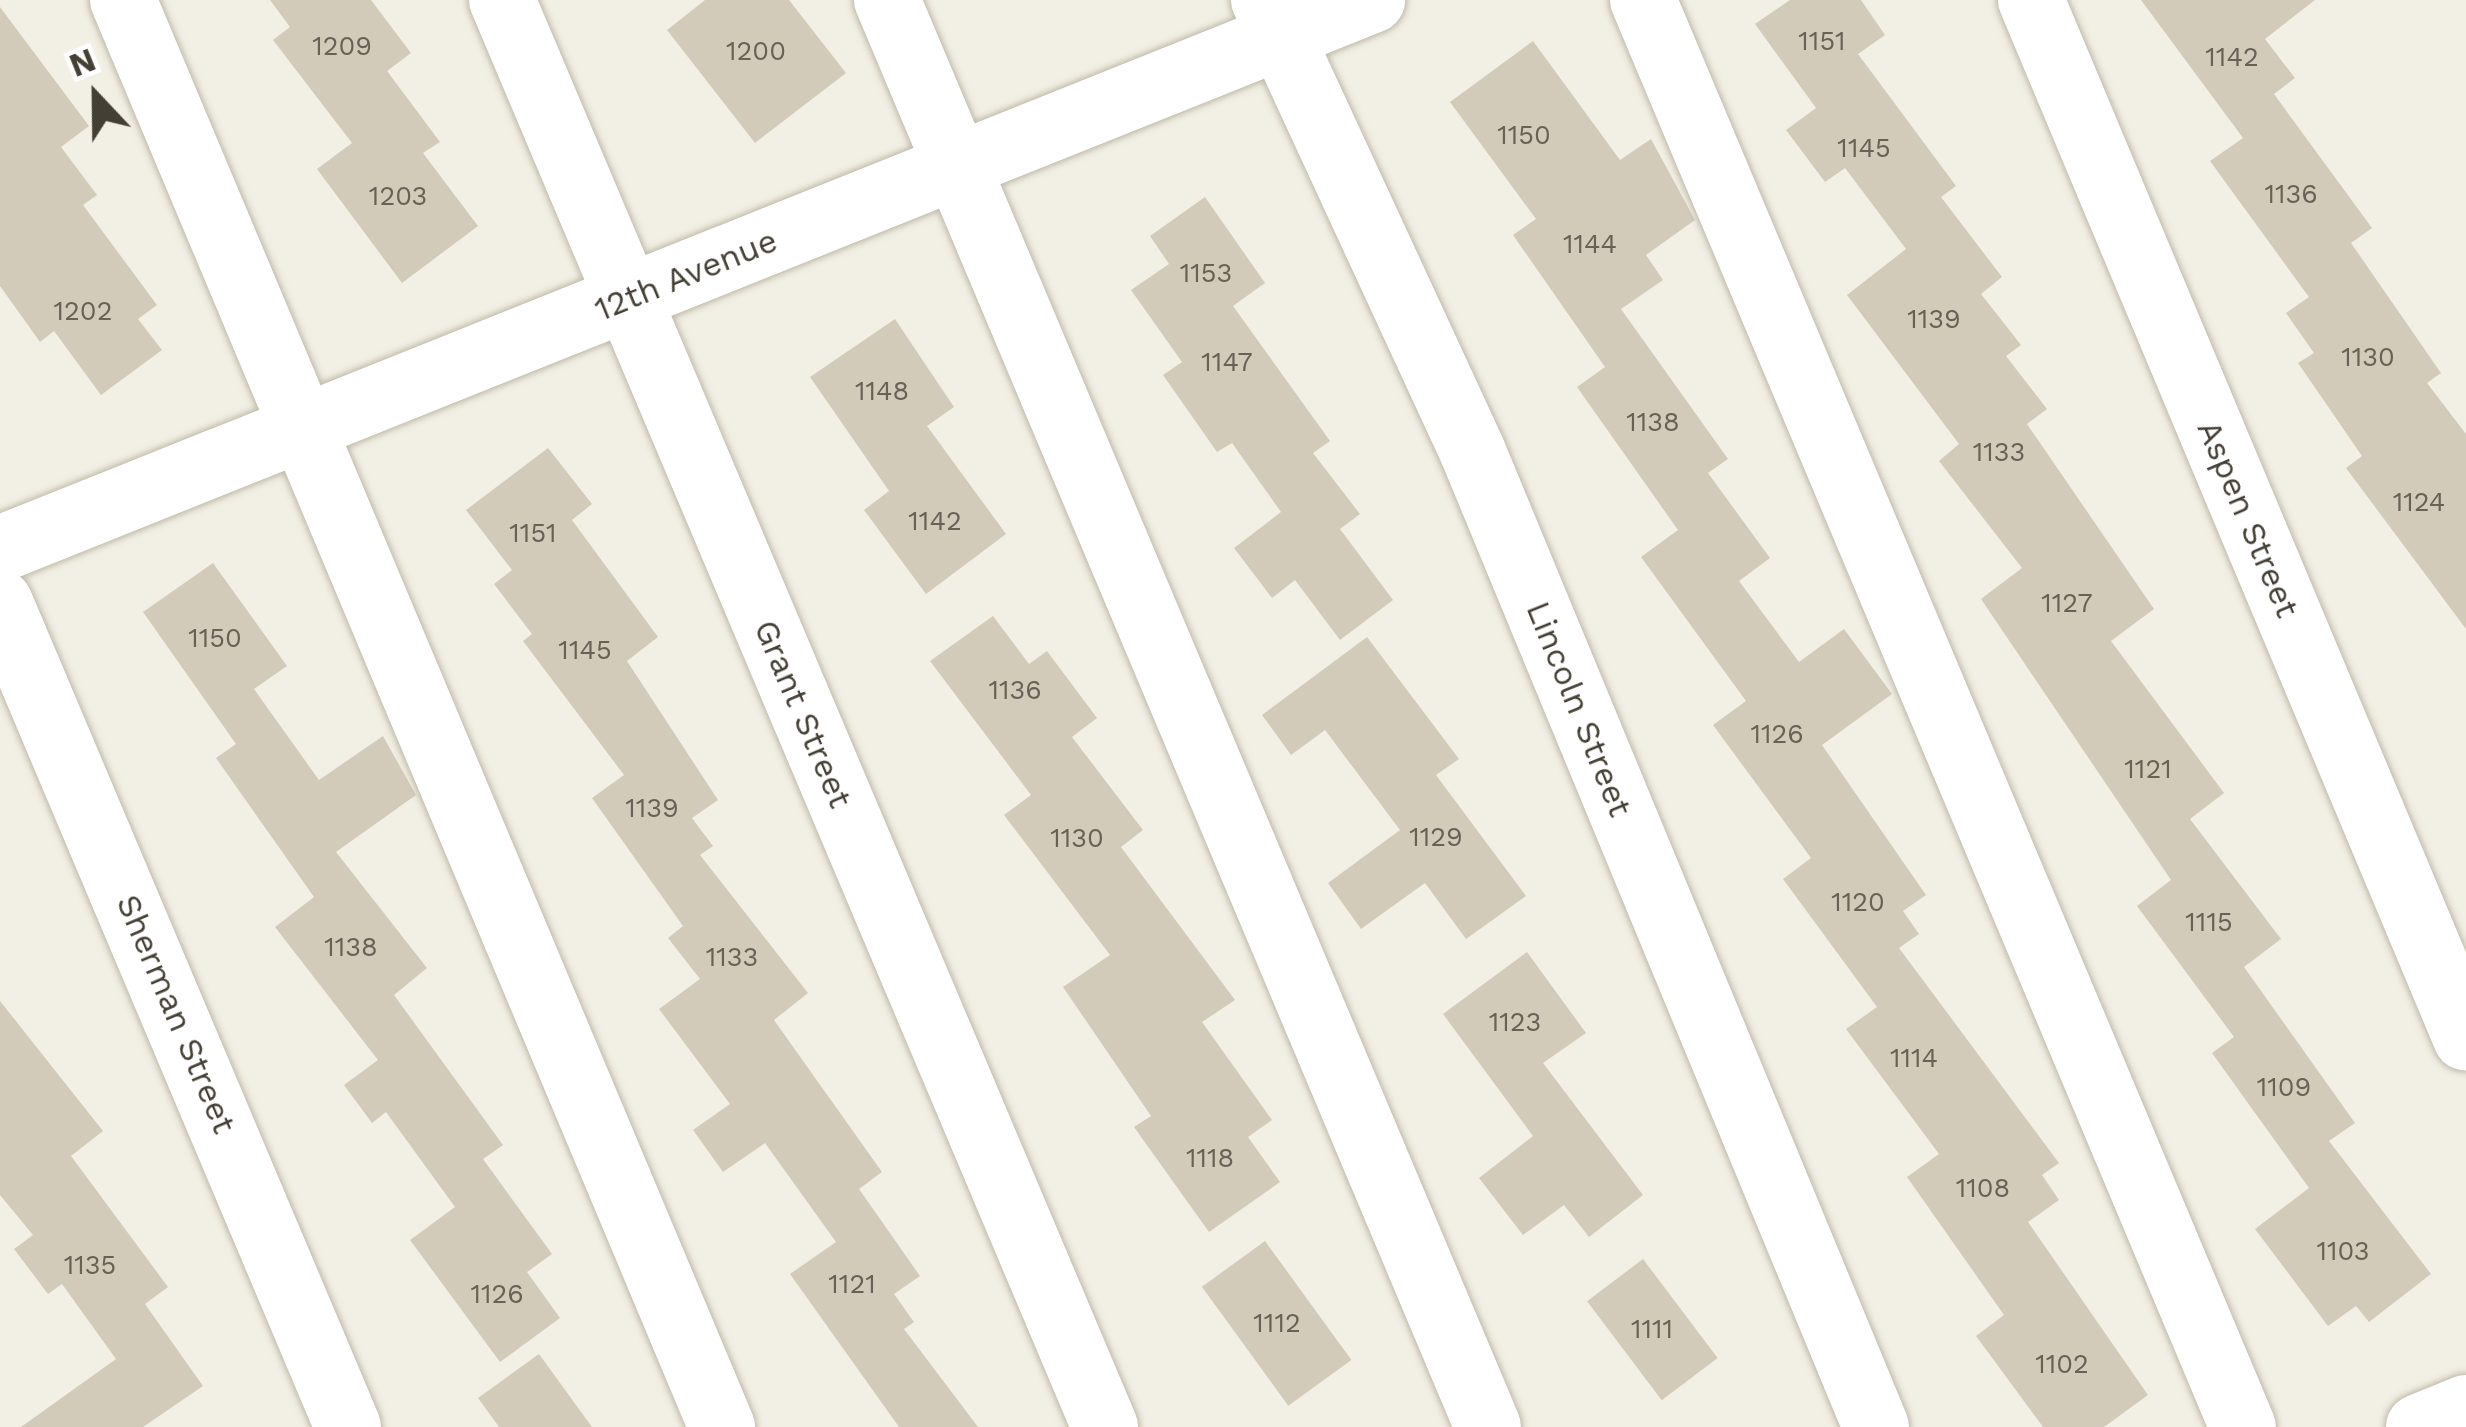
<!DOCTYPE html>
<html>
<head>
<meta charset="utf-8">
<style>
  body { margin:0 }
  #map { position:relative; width:2466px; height:1427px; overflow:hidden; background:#f2efe4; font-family:"Work Sans",sans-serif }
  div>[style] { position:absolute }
  .building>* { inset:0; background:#d3cbba; transform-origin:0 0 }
  .roads { filter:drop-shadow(0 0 3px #c0baaa) drop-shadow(0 0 3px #c0baaa) }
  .minor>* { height:66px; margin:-33px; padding:0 33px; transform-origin:33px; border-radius:33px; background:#fff }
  span { translate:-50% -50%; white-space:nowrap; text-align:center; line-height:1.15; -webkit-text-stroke:9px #fff; paint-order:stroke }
  .number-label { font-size:27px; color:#686256 }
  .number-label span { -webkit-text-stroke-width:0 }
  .street-label { font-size:33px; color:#443f34 }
  .north { position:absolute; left:36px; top:36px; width:120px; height:120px; -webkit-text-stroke:9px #fff; paint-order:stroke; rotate:338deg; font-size:33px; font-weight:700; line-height:48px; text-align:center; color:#443f34 }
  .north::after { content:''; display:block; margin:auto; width:42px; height:54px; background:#443f34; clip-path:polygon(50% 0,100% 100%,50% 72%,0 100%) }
</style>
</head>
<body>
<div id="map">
  <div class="building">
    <div style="clip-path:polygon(270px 0,371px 0,411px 53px,387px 71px,440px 142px,423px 153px,478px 226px,402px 283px,317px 169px,352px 143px,273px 40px,290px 27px)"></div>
    <div style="clip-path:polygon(705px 0,789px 0,846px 73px,755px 143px,667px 30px)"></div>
    <div style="clip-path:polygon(1790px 0,1861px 0,1885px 35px,1858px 54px,1956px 186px,1941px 197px,2002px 277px,1981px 294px,2021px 345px,2006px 356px,2047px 409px,2027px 424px,2154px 609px,2111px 641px,2224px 793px,2190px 819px,2281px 939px,2244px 967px,2355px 1123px,2329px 1141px,2431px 1274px,2369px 1322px,2356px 1306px,2328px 1326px,2255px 1229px,2309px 1188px,2212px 1053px,2234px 1037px,2137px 906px,2171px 880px,1981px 599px,2022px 568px,1939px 461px,1959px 444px,1847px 295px,1906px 249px,1845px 168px,1825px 182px,1786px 130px,1816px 108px,1755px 24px)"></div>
    <div style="clip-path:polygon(2141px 0,2315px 0,2265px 39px,2295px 78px,2274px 94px,2372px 228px,2351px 243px,2441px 373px,2427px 383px,2466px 434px,2466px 629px,2346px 468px,2362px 456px,2298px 363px,2314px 353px,2286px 313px,2309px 297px,2210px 161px,2243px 138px)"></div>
    <div style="clip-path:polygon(0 7px,89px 126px,61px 147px,97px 195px,83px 205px,157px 305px,138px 319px,162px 350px,101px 395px,54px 331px,40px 342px,0 286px)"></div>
    <div style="clip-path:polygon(1533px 41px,1620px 160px,1651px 139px,1695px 220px,1646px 255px,1663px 280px,1621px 309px,1728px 459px,1708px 473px,1770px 558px,1739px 581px,1799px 662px,1844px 629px,1892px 694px,1822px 745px,1926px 895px,1903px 911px,1919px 934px,1899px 948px,2059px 1163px,2042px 1175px,2059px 1200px,2028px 1222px,2148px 1395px,2104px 1427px,2043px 1427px,1976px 1336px,2004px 1315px,1907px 1177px,1939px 1154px,1846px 1029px,1877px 1007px,1783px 879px,1811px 858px,1713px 725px,1746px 701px,1641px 557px,1678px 530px,1577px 387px,1605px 367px,1513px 235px,1536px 219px,1450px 102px)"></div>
    <div style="clip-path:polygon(1205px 197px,1265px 283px,1233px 306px,1330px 441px,1313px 453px,1360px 514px,1340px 529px,1393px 600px,1340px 640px,1295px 580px,1272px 598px,1234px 548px,1281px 512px,1232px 443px,1217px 452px,1163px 375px,1182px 362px,1131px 290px,1169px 264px,1150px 236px)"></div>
    <div style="clip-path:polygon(895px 319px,954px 407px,927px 426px,1006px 534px,926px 594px,864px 510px,889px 491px,810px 377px)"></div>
    <div style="clip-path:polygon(548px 448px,592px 504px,572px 520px,658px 637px,627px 661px,718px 800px,692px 818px,713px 846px,700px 855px,808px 993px,774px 1020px,882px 1172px,859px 1189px,920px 1276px,894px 1294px,914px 1322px,904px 1329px,978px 1427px,899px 1427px,790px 1274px,836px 1242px,765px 1143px,723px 1172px,693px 1130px,730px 1104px,659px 1009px,700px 979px,668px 938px,683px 926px,592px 798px,624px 775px,523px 641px,532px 634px,494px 584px,512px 570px,466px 510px)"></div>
    <div style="clip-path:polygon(213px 563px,287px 666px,254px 689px,319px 780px,383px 736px,416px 795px,336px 852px,427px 968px,394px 995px,503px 1145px,483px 1159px,552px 1254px,527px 1272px,560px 1318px,500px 1362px,410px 1240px,455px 1207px,386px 1112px,372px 1123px,344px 1085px,378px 1060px,275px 927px,314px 897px,216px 758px,236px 744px,143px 612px)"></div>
    <div style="clip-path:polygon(993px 616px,1029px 664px,1047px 651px,1097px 718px,1072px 737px,1143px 830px,1121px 847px,1235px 1000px,1202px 1022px,1272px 1120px,1248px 1137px,1280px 1182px,1209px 1232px,1134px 1127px,1151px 1116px,1063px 987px,1110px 955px,1004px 815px,1031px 795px,930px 661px)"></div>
    <div style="clip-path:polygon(1367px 637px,1459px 759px,1436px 775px,1526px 896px,1466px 939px,1425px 883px,1361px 929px,1328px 883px,1400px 830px,1325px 730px,1291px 755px,1262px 715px)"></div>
    <div style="clip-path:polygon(1527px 952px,1586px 1033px,1543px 1063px,1643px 1195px,1589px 1237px,1564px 1205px,1523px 1235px,1479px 1178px,1533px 1136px,1443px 1014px)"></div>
    <div style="clip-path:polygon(0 1001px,103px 1131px,71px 1156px,168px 1287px,145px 1304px,203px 1386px,143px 1427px,21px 1427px,116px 1359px,62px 1284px,48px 1294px,14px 1249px,33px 1235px,0 1195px)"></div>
    <div style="left:1265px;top:1241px;width:147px;height:78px;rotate:54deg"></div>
    <div style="left:1643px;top:1259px;width:124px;height:70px;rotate:53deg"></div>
    <div style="clip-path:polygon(539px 1354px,592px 1427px,499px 1427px,478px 1398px)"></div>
  </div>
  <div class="roads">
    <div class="minor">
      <div style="left:123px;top:0;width:1548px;rotate:67.23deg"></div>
      <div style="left:502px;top:0;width:1549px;rotate:67.09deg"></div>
      <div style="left:887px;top:0;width:1548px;rotate:67.16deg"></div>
      <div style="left:1264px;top:0;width:496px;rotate:65.2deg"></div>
      <div style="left:1472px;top:450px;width:1057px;rotate:67.53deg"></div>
      <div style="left:1643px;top:0;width:1548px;rotate:67.2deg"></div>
      <div style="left:2031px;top:0;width:1125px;rotate:67.26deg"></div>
      <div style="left:0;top:549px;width:1478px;rotate:-21.81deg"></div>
      <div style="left:0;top:603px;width:894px;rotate:67.1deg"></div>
      <div style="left:2419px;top:1427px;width:51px;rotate:-22deg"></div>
    </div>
  </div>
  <div class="number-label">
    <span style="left:1822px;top:42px">1151</span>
    <span style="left:342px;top:47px">1209</span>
    <span style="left:756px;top:52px">1200</span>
    <span style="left:2232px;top:58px">1142</span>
    <span style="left:1524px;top:136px">1150</span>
    <span style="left:1864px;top:149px">1145</span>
    <span style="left:2291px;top:195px">1136</span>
    <span style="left:398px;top:197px">1203</span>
    <span style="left:1590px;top:245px">1144</span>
    <span style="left:1206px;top:274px">1153</span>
    <span style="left:83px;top:312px">1202</span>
    <span style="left:1934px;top:320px">1139</span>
    <span style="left:2368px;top:358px">1130</span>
    <span style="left:1227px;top:363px">1147</span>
    <span style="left:882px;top:392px">1148</span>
    <span style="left:1653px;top:423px">1138</span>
    <span style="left:1999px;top:453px">1133</span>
    <span style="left:2419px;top:503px">1124</span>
    <span style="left:935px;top:522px">1142</span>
    <span style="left:533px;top:534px">1151</span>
    <span style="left:2067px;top:604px">1127</span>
    <span style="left:215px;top:639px">1150</span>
    <span style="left:585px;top:651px">1145</span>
    <span style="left:1015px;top:691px">1136</span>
    <span style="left:1777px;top:735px">1126</span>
    <span style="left:2148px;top:770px">1121</span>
    <span style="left:652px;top:809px">1139</span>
    <span style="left:1436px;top:838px">1129</span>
    <span style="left:1077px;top:839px">1130</span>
    <span style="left:1858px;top:903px">1120</span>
    <span style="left:2209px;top:923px">1115</span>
    <span style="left:351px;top:948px">1138</span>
    <span style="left:732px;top:958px">1133</span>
    <span style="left:1515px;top:1023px">1123</span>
    <span style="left:1914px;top:1059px">1114</span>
    <span style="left:2284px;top:1088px">1109</span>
    <span style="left:1210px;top:1159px">1118</span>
    <span style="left:1983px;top:1189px">1108</span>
    <span style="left:2343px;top:1252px">1103</span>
    <span style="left:90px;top:1266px">1135</span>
    <span style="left:852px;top:1285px">1121</span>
    <span style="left:497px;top:1295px">1126</span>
    <span style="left:1277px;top:1324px">1112</span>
    <span style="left:1652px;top:1330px">1111</span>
    <span style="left:2062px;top:1365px">1102</span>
  </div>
  <div class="street-label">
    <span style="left:686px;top:275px;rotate:-22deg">12th Avenue</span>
    <span style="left:2248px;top:519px;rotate:67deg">Aspen Street</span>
    <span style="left:1579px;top:709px;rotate:68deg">Lincoln Street</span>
    <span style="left:803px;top:714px;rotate:67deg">Grant Street</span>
    <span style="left:176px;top:1014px;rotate:67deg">Sherman Street</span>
  </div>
  <div class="north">N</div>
</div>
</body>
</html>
